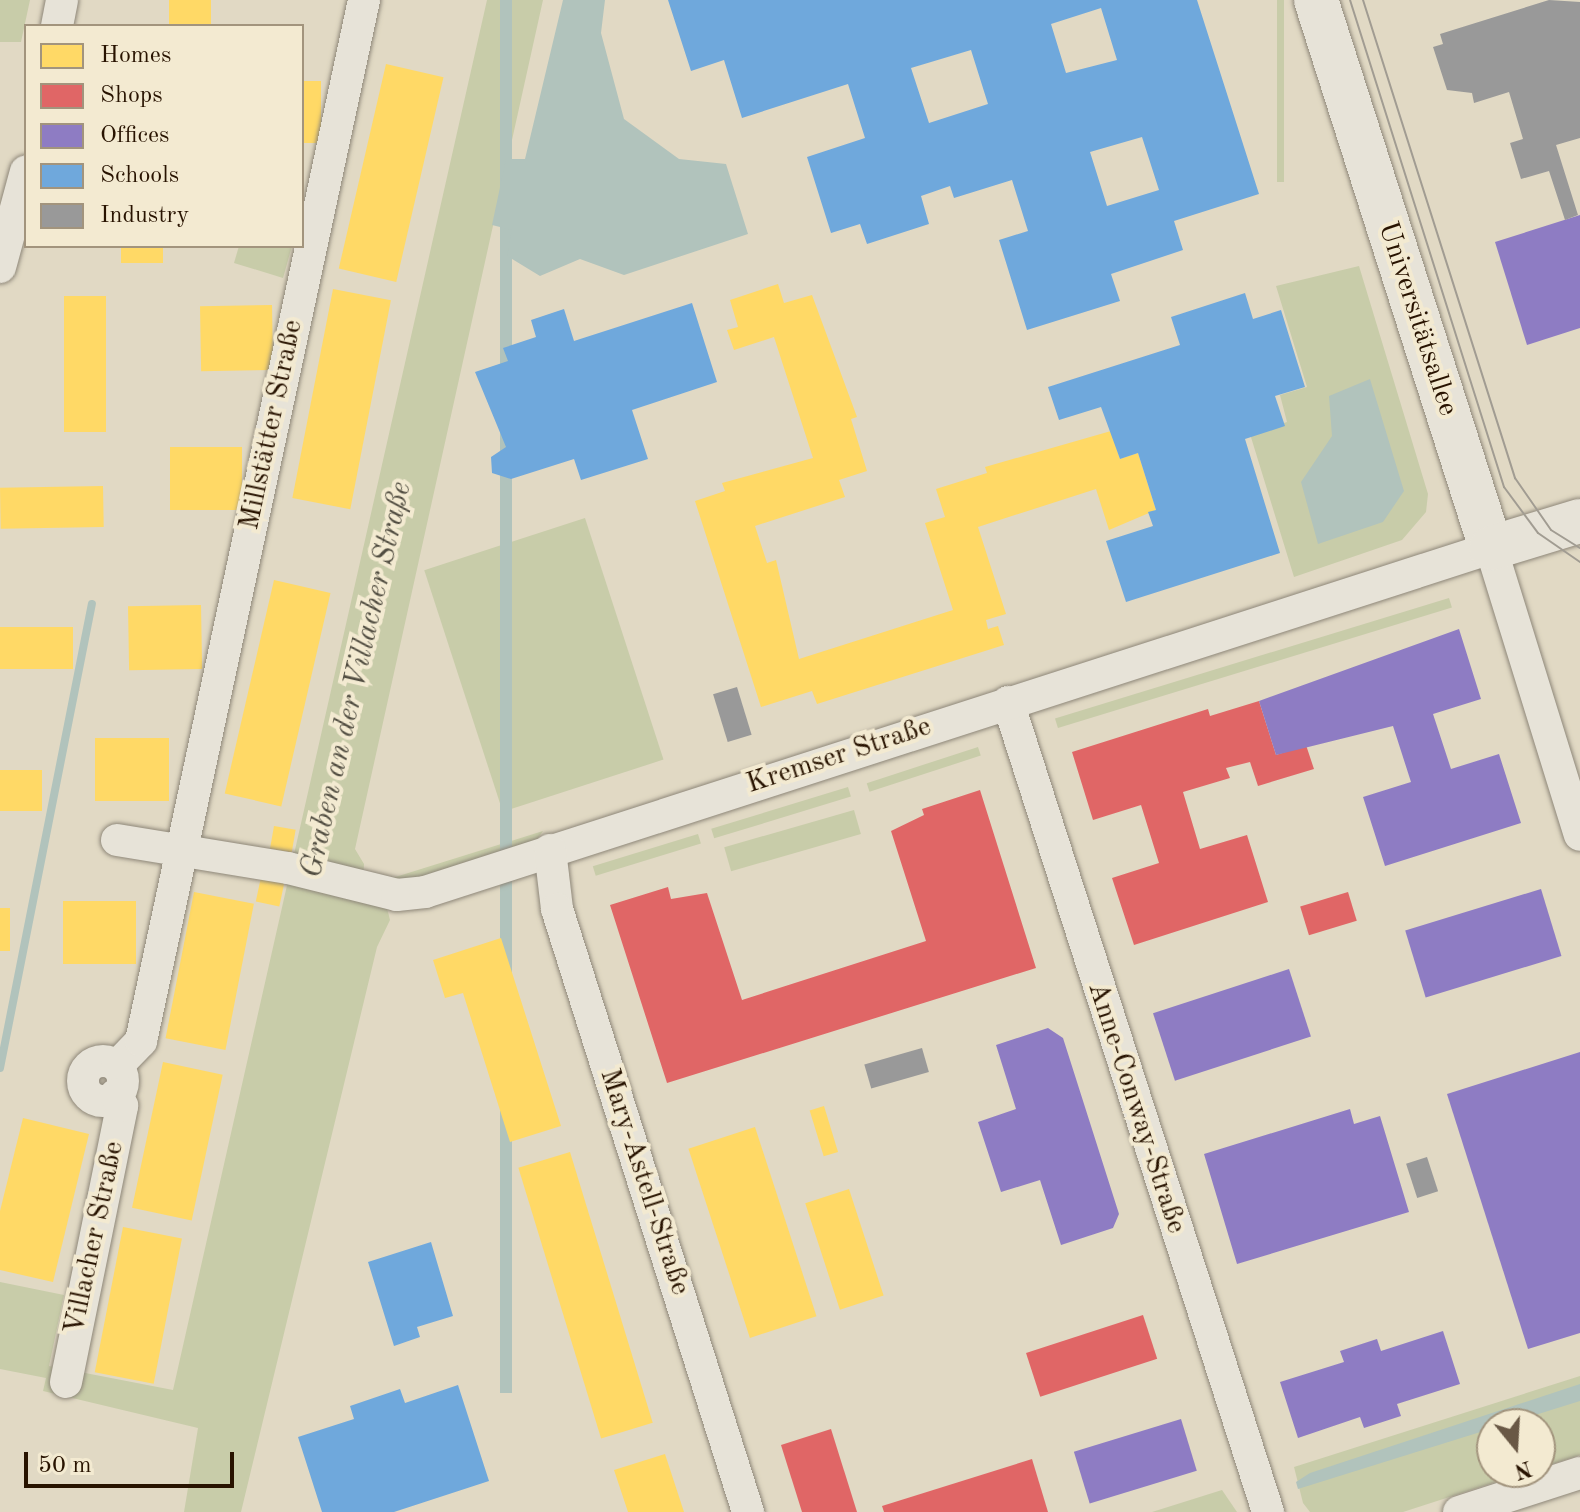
<!DOCTYPE html>
<html>
<head>
<meta charset="utf-8">
<style>
  body { margin:0 }
  #map { position:relative; width:1580px; height:1512px; overflow:hidden; background:#e1d9c4; font-family:"Old Standard TT",serif }
  div>[style] { position:absolute }
  .green>* { inset:0; background:#c8cca9; transform-origin:0 0 }
  .water>* { inset:0; background:#b1c3bc; transform-origin:0 0 }
  .homes>* { inset:0; background:#ffd966; transform-origin:0 0 }
  .shops>* { inset:0; background:#e06666; transform-origin:0 0 }
  .offices>* { inset:0; background:#8e7cc3; transform-origin:0 0 }
  .schools>* { inset:0; background:#6fa8dc }
  .industry>* { inset:0; background:#999; transform-origin:0 0 }
  .stream>* { height:8px; margin:-4px; padding:0 4px; transform-origin:4px; border-radius:4px; background:#b1c3bc }
  .roads { filter:drop-shadow(0 0 2px #8e8779) drop-shadow(0 0 2px #8e8779) }
  .street>* { height:32px; margin:-16px; padding:0 16px; transform-origin:16px; border-radius:16px; background:#e7e3d8 }
  .street>.ring { margin:-16px; padding:0; box-sizing:content-box; background:none; border:32px solid #e7e3d8; border-radius:50% }
  .secondary>* { height:44px; margin:-22px; padding:0 22px; transform-origin:22px; border-radius:22px; background:#e7e3d8 }
  .tram>* { height:2px; margin:-1px; padding:0 1px; transform-origin:1px; border-radius:1px; background:#a19c92 }
  span { translate:-50% -50%; white-space:nowrap; text-align:center; line-height:1.15; -webkit-text-stroke:8px #f3ead1; paint-order:stroke }
  .street-label { font-size:28px; color:#281300 }
  .water-label { font-size:30px; color:#514d41; font-style:italic }
  .legend { position:absolute; left:24px; top:24px; width:280px; height:224px; box-sizing:border-box; background:#f3ead1; border:2px solid #a2947d; margin:0; padding:10px 14px; list-style:none; font-size:24px; color:#281300 }
  .legend li { display:flex; align-items:center; gap:16px; height:40px }
  .legend b { width:40px; border:2px solid #a2947d }
  .north { position:absolute; left:1476px; top:1408px; width:80px; height:80px; box-sizing:border-box; background:#f3ead1; border:2px solid #a2947d; border-radius:50%; rotate:162deg; font-size:22px; font-weight:700; line-height:32px; text-align:center; color:#281300 }
  .north::after { content:''; display:block; margin:auto; width:28px; height:36px; background:#695845; clip-path:polygon(50% 0,100% 100%,50% 72%,0 100%) }
  .scale { position:absolute; left:24px; top:1452px; width:210px; height:36px; box-sizing:border-box; border:4px solid #281300; border-top:0; padding-left:10px; font-size:24px; line-height:28px; white-space:nowrap; color:#281300; -webkit-text-stroke:6px #f3ead1; paint-order:stroke }
</style>
</head>
<body>
<div id="map">
  <div class="green">
    <div style="clip-path:polygon(0 0,30px 0,21px 42px,0 42px)"></div>
    <div style="clip-path:polygon(487px 0,543px 0,355px 849px,364px 864px,362px 901px,387px 908px,390px 920px,377px 947px,241px 1512px,184px 1512px,198px 1428px,43px 1391px,46px 1378px,0 1369px,0 1282px,64px 1295px,49px 1366px,173px 1390px)"></div>
    <div style="left:1277px;top:0;width:7px;height:182px"></div>
    <div style="clip-path:polygon(239px 246px,292px 246px,283px 278px,234px 263px)"></div>
    <div style="clip-path:polygon(1359px 266px,1428px 494px,1426px 512px,1402px 540px,1294px 577px,1250px 434px,1287px 422px,1280px 395px,1307px 387px,1276px 286px)"></div>
    <div style="left:585px;top:518px;width:254px;height:169px;rotate:72deg"></div>
    <div style="left:1449px;top:598px;width:10px;height:412px;rotate:73deg"></div>
    <div style="left:978px;top:747px;width:9px;height:117px;rotate:72deg"></div>
    <div style="left:848px;top:787px;width:10px;height:143px;rotate:73deg"></div>
    <div style="left:854px;top:810px;width:25px;height:135px;rotate:74deg"></div>
    <div style="clip-path:polygon(543px 831px,532px 847px,419px 881px,389px 879px)"></div>
    <div style="left:698px;top:834px;width:10px;height:110px;rotate:73deg"></div>
    <div style="clip-path:polygon(1580px 1376px,1580px 1455px,1540px 1468px,1540px 1424px,1492px 1424px,1492px 1472px,1527px 1472px,1403px 1512px,1310px 1512px,1303px 1503px,1294px 1467px)"></div>
    <div style="clip-path:polygon(1222px 1490px,1237px 1512px,1152px 1512px)"></div>
  </div>
  <div class="water">
    <div style="left:500px;top:0;width:12px;height:1393px"></div>
    <div style="clip-path:polygon(563px 0,605px 0,601px 33px,624px 119px,679px 159px,726px 164px,748px 234px,624px 275px,580px 259px,540px 276px,507px 256px,512px 230px,492px 225px,506px 159px,525px 159px)"></div>
    <div style="clip-path:polygon(1370px 379px,1404px 491px,1383px 522px,1318px 544px,1301px 482px,1332px 436px,1329px 396px)"></div>
    <div style="clip-path:polygon(1580px 1384px,1580px 1401px,1298px 1489px,1296px 1482px,1310px 1473px)"></div>
  </div>
  <div class="homes">
    <div style="left:169px;top:0;width:42px;height:26px"></div>
    <div style="left:386px;top:64px;width:59px;height:210px;rotate:13deg"></div>
    <div style="left:302px;top:81px;width:19px;height:62px"></div>
    <div style="left:121px;top:246px;width:42px;height:17px"></div>
    <div style="clip-path:polygon(778px 284px,784px 303px,812px 295px,857px 417px,851px 419px,867px 471px,839px 480px,845px 497px,755px 526px,767px 563px,776px 560px,799px 659px,953px 610px,925px 523px,945px 517px,936px 489px,987px 473px,985px 467px,1111px 431px,1120px 459px,1138px 453px,1156px 510px,1109px 530px,1096px 489px,978px 527px,1006px 614px,986px 620px,988px 629px,998px 626px,1004px 645px,817px 704px,812px 691px,761px 707px,695px 501px,725px 491px,722px 483px,813px 458px,774px 337px,734px 350px,727px 330px,738px 327px,730px 300px)"></div>
    <div style="left:333px;top:289px;width:59px;height:213px;rotate:11deg"></div>
    <div style="left:64px;top:296px;width:42px;height:136px"></div>
    <div style="left:272px;top:305px;width:65px;height:72px;rotate:89deg"></div>
    <div style="left:242px;top:447px;width:63px;height:72px;rotate:90deg"></div>
    <div style="left:103px;top:486px;width:41px;height:103px;rotate:89deg"></div>
    <div style="left:274px;top:580px;width:58px;height:219px;rotate:13deg"></div>
    <div style="left:201px;top:605px;width:64px;height:73px;rotate:89deg"></div>
    <div style="left:0;top:627px;width:73px;height:42px"></div>
    <div style="left:169px;top:738px;width:63px;height:74px;rotate:90deg"></div>
    <div style="left:0;top:770px;width:42px;height:41px"></div>
    <div style="left:274px;top:826px;width:22px;height:23px;rotate:10deg"></div>
    <div style="left:261px;top:877px;width:24px;height:25px;rotate:12deg"></div>
    <div style="left:194px;top:892px;width:61px;height:149px;rotate:11deg"></div>
    <div style="left:136px;top:901px;width:63px;height:73px;rotate:90deg"></div>
    <div style="left:0;top:908px;width:10px;height:43px"></div>
    <div style="clip-path:polygon(501px 938px,561px 1126px,510px 1142px,463px 993px,445px 998px,433px 960px)"></div>
    <div style="left:163px;top:1062px;width:61px;height:149px;rotate:12deg"></div>
    <div style="left:824px;top:1106px;width:48px;height:15px;rotate:73deg"></div>
    <div style="clip-path:polygon(23px 1118px,89px 1134px,53px 1282px,0 1270px,0 1211px)"></div>
    <div style="left:755px;top:1127px;width:199px;height:70px;rotate:72deg"></div>
    <div style="left:570px;top:1152px;width:283px;height:54px;rotate:73deg"></div>
    <div style="left:849px;top:1189px;width:112px;height:46px;rotate:72deg"></div>
    <div style="left:123px;top:1227px;width:60px;height:148px;rotate:11deg"></div>
    <div style="clip-path:polygon(665px 1454px,684px 1512px,628px 1512px,614px 1470px)"></div>
  </div>
  <div class="shops">
    <div style="clip-path:polygon(1259px 701px,1276px 755px,1306px 745px,1314px 769px,1258px 786px,1250px 762px,1226px 768px,1230px 778px,1183px 792px,1200px 849px,1247px 835px,1268px 902px,1134px 945px,1112px 878px,1159px 863px,1141px 805px,1093px 820px,1072px 752px,1208px 709px,1210px 716px)"></div>
    <div style="clip-path:polygon(980px 790px,1036px 968px,667px 1083px,610px 905px,668px 887px,671px 899px,707px 893px,742px 1000px,926px 941px,891px 831px,924px 815px,922px 809px)"></div>
    <div style="left:1348px;top:892px;width:30px;height:50px;rotate:73deg"></div>
    <div style="left:1143px;top:1315px;width:46px;height:123px;rotate:72deg"></div>
    <div style="clip-path:polygon(831px 1429px,857px 1512px,802px 1512px,781px 1445px)"></div>
    <div style="clip-path:polygon(1032px 1459px,1048px 1512px,884px 1512px,882px 1506px)"></div>
  </div>
  <div class="offices">
    <div style="clip-path:polygon(1580px 215px,1580px 328px,1527px 345px,1495px 242px)"></div>
    <div style="clip-path:polygon(1459px 629px,1481px 699px,1433px 714px,1451px 769px,1499px 754px,1521px 823px,1385px 866px,1363px 797px,1411px 782px,1393px 726px,1276px 755px,1259px 701px)"></div>
    <div style="left:1541px;top:889px;width:70px;height:142px;rotate:73deg"></div>
    <div style="left:1289px;top:969px;width:71px;height:143px;rotate:72deg"></div>
    <div style="clip-path:polygon(1048px 1028px,1063px 1038px,1119px 1214px,1113px 1228px,1061px 1245px,1040px 1180px,1001px 1192px,978px 1122px,1016px 1109px,996px 1045px)"></div>
    <div style="clip-path:polygon(1580px 1052px,1580px 1333px,1528px 1349px,1447px 1094px)"></div>
    <div style="clip-path:polygon(1350px 1109px,1354px 1124px,1380px 1116px,1409px 1212px,1237px 1264px,1204px 1154px)"></div>
    <div style="clip-path:polygon(1443px 1331px,1460px 1384px,1397px 1404px,1401px 1416px,1364px 1428px,1360px 1417px,1298px 1438px,1280px 1382px,1344px 1362px,1340px 1351px,1377px 1339px,1381px 1351px)"></div>
    <div style="left:1181px;top:1419px;width:54px;height:112px;rotate:73deg"></div>
  </div>
  <div class="schools">
    <div style="clip-path:polygon(evenodd,668px 0,1197px 0,1259px 194px,1174px 221px,1183px 250px,1111px 274px,1120px 301px,1027px 330px,999px 240px,1028px 231px,1012px 180px,954px 198px,950px 186px,921px 196px,929px 224px,867px 244px,860px 224px,831px 233px,807px 157px,865px 138px,848px 84px,742px 118px,724px 60px,691px 71px,668px 0,1101px 8px,1117px 60px,1066px 73px,1051px 24px,1101px 8px,668px 0,971px 50px,988px 104px,929px 123px,911px 68px,971px 50px,668px 0,1142px 137px,1159px 190px,1107px 206px,1090px 152px,1142px 137px)"></div>
    <div style="clip-path:polygon(1245px 293px,1253px 319px,1281px 310px,1305px 387px,1275px 396px,1285px 426px,1245px 439px,1280px 553px,1126px 602px,1106px 541px,1153px 526px,1148px 512px,1156px 510px,1138px 453px,1120px 459px,1101px 407px,1059px 420px,1048px 387px,1180px 345px,1171px 317px)"></div>
    <div style="clip-path:polygon(692px 303px,717px 382px,632px 410px,648px 459px,581px 480px,574px 459px,511px 479px,492px 473px,491px 457px,506px 447px,475px 372px,508px 361px,503px 348px,536px 337px,531px 320px,564px 309px,574px 341px)"></div>
    <div style="clip-path:polygon(431px 1242px,453px 1316px,417px 1327px,420px 1337px,394px 1346px,368px 1262px)"></div>
    <div style="clip-path:polygon(458px 1385px,489px 1481px,394px 1512px,322px 1512px,298px 1437px,354px 1419px,350px 1406px,400px 1389px,405px 1403px)"></div>
  </div>
  <div class="industry">
    <div style="clip-path:polygon(1549px 0,1580px 2px,1580px 138px,1556px 145px,1578px 215px,1565px 220px,1549px 171px,1521px 179px,1510px 143px,1523px 139px,1509px 92px,1474px 103px,1472px 93px,1447px 90px,1433px 47px,1443px 44px,1440px 34px)"></div>
    <div style="left:737px;top:687px;width:50px;height:25px;rotate:73deg"></div>
    <div style="left:922px;top:1048px;width:25px;height:60px;rotate:74deg"></div>
    <div style="left:1427px;top:1157px;width:36px;height:22px;rotate:72deg"></div>
  </div>
  <div class="stream">
    <div style="left:0;top:1068px;width:473px;rotate:-78.8deg"></div>
  </div>
  <div class="roads">
    <div class="street">
      <div style="left:57px;top:26px;width:26px;rotate:-79deg"></div>
      <div style="left:0;top:267px;width:99px;rotate:-74.8deg"></div>
      <div style="left:1008px;top:702px;width:851px;rotate:72.2deg"></div>
      <div style="left:117px;top:840px;width:173px;rotate:9.3deg"></div>
      <div style="left:288px;top:868px;width:112px;rotate:13.9deg"></div>
      <div style="left:397px;top:895px;width:28px;rotate:-6deg"></div>
      <div style="left:425px;top:892px;width:1120px;rotate:-17.88deg"></div>
      <div style="left:1491px;top:548px;width:300px;rotate:72.8deg"></div>
      <div style="left:550px;top:850px;width:59px;rotate:83.2deg"></div>
      <div style="left:557px;top:909px;width:633px;rotate:72.42deg"></div>
      <div class="ring" style="left:83px;top:1061px;width:8px;height:8px"></div>
      <div style="left:117px;top:1066px;width:35px;rotate:-46deg"></div>
      <div style="left:141px;top:1041px;width:1065px;rotate:-77.91deg"></div>
      <div style="left:66px;top:1382px;width:282px;rotate:-78.5deg"></div>
      <div style="left:122px;top:1106px;width:13px;rotate:-119deg"></div>
      <div style="left:1459px;top:1512px;width:127px;rotate:-17.9deg"></div>
    </div>
    <div class="secondary">
      <div style="left:1316px;top:0;width:575px;rotate:72.29deg"></div>
      <div style="left:1491px;top:548px;width:93px;rotate:-16.9deg"></div>
    </div>
  </div>
  <div class="tram">
    <div style="left:1350px;top:0;width:511px;rotate:72.45deg"></div>
    <div style="left:1504px;top:487px;width:57px;rotate:53.5deg"></div>
    <div style="left:1538px;top:533px;width:51px;rotate:34.6deg"></div>
    <div style="left:1363px;top:0;width:502px;rotate:72.36deg"></div>
    <div style="left:1515px;top:478px;width:63px;rotate:55.3deg"></div>
    <div style="left:1551px;top:530px;width:34px;rotate:32deg"></div>
  </div>
  <div class="street-label">
    <span style="left:1417px;top:319px;rotate:72deg">Universitätsallee</span>
    <span style="left:272px;top:425px;rotate:-78deg">Millstätter Straße</span>
    <span style="left:839px;top:756px;rotate:-18deg">Kremser Straße</span>
    <span style="left:1136px;top:1108px;rotate:72deg">Anne-Conway-Straße</span>
    <span style="left:644px;top:1182px;rotate:72deg">Mary-Astell-Straße</span>
    <span style="left:95px;top:1238px;rotate:-78deg">Villacher Straße</span>
  </div>
  <div class="water-label">
    <span style="left:357px;top:680px;rotate:-77deg">Graben an der Villacher Straße</span>
  </div>
  <ul class="legend">
  <li><b style="height:22px;background:#ffd966"></b>Homes</li>
  <li><b style="height:22px;background:#e06666"></b>Shops</li>
  <li><b style="height:22px;background:#8e7cc3"></b>Offices</li>
  <li><b style="height:22px;background:#6fa8dc"></b>Schools</li>
  <li><b style="height:22px;background:#999"></b>Industry</li>
  </ul>
  <div class="north">N</div>
  <div class="scale">50 m</div>
</div>
</body>
</html>
